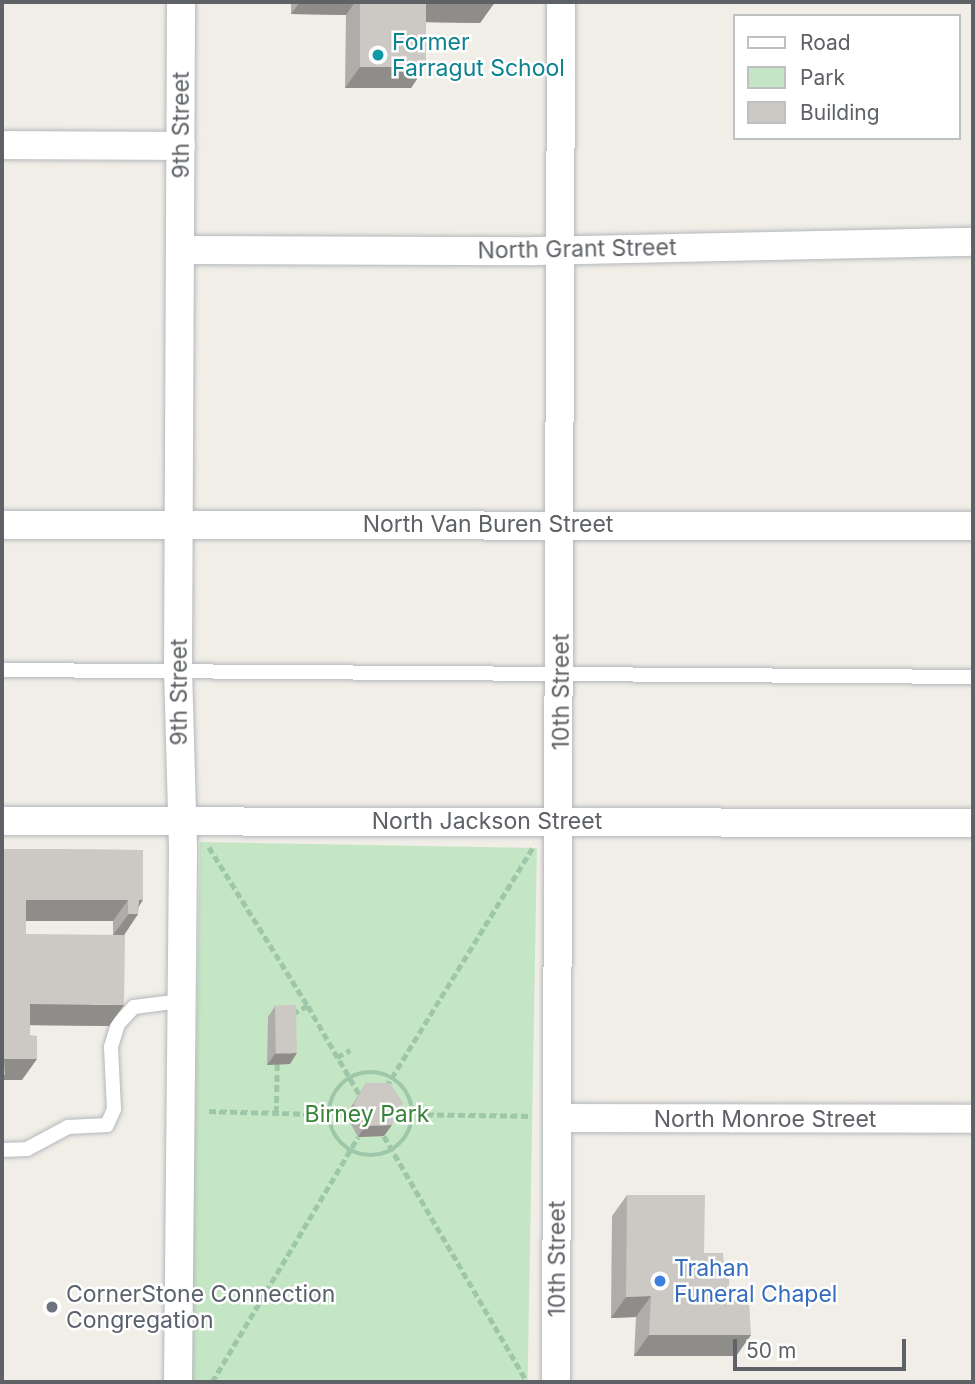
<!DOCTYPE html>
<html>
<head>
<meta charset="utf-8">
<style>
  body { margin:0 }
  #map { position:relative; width:975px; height:1384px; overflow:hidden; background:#f0eee7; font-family:Inter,sans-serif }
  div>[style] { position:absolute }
  .green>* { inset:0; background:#c5e6c4; transform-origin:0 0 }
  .path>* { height:4.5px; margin-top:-2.25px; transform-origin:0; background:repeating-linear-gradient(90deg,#9ec7a9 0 7px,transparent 0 10.5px) }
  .path>.ring { margin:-2.25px; padding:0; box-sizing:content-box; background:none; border:4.5px solid #9ec7a9; border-radius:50% }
  .roads { filter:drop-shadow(0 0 2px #b4b7bb) drop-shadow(0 0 2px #b4b7bb) }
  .service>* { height:14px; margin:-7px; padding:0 7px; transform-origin:7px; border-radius:7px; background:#fff }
  .minor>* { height:28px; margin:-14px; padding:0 14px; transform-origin:14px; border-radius:14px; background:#fff }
  .wall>* { inset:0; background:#afada9 }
  .shaded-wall>* { inset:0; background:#8f8d89 }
  .building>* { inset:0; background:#ccc9c4; transform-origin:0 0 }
  .dots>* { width:19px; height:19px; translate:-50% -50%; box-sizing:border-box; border:4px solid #fff; border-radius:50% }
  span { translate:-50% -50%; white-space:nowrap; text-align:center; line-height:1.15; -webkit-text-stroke:5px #fff; paint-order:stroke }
  .culture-label { font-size:23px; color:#0d838f }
  .left { translate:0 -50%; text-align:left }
  .street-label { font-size:23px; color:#5e6266 }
  .park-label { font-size:23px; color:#38843b }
  .shop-label { font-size:23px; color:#366cbe }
  .worship-label { font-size:23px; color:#5b616d }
  .frame { position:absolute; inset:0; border:4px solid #5e6266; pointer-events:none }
  .legend { position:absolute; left:733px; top:14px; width:228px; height:126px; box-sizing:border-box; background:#fff; border:2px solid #bfc0c2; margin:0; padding:9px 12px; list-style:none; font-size:21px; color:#5e6266 }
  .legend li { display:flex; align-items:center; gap:14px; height:35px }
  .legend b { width:35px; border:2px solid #bfc0c2 }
  .scale { position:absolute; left:733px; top:1339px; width:173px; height:32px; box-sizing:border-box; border:4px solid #5e6266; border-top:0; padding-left:9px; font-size:21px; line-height:24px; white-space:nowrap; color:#5e6266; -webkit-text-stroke:5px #fff; paint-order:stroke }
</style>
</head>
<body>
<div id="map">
  <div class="green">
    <div style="left:200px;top:842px;width:337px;height:540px;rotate:1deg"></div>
  </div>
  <div class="path">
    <div style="left:209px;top:847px;width:187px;rotate:58.1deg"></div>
    <div style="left:308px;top:1006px;width:17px;rotate:152deg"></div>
    <div style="left:308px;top:1006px;width:102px;rotate:59.9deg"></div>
    <div style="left:337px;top:1057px;width:15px;rotate:-28deg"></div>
    <div class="ring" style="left:329px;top:1072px;width:79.5px;height:79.5px"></div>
    <div style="left:386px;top:1087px;width:281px;rotate:-58.5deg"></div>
    <div style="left:209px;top:1111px;width:137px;rotate:1.7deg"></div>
    <div style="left:276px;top:1113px;width:49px;rotate:-88.8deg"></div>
    <div style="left:395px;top:1114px;width:136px;rotate:0.8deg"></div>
    <div style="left:384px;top:1136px;width:285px;rotate:59.8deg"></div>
    <div style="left:212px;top:1382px;width:285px;rotate:-59.2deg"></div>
  </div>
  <div class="roads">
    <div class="service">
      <div style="left:2px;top:670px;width:971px;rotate:0.41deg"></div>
      <div style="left:2px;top:1150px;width:25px;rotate:-2deg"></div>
      <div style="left:27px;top:1149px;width:47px;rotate:-28.2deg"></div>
      <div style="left:68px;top:1127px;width:39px;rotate:-3deg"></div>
      <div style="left:107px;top:1125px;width:17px;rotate:-66deg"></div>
      <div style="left:114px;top:1109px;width:62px;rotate:-92.8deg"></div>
      <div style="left:111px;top:1047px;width:24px;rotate:-73deg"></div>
      <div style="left:118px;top:1024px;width:23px;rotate:-47deg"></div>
      <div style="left:134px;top:1007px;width:46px;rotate:-7.4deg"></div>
    </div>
    <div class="minor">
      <div style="left:2px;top:145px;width:179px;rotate:0.3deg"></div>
      <div style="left:180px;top:250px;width:355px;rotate:0.2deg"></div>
      <div style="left:535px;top:251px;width:438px;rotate:-1.2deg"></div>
      <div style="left:2px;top:525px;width:971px;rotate:0.06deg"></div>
      <div style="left:2px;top:821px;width:971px;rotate:0.12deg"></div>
      <div style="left:558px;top:1118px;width:415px;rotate:0.1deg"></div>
      <div style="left:178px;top:1382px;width:534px;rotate:-89.46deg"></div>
      <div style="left:183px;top:848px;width:177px;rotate:-91.6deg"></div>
      <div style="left:178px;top:671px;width:669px;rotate:-89.74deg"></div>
      <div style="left:556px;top:1382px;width:1380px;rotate:-89.79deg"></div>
    </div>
  </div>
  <div class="wall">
    <div style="clip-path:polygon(291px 2px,495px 2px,480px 23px,426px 22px,425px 67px,411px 88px,345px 88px,346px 15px,291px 14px)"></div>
    <div style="clip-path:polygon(2px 849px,143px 850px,138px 914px,124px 935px,113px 935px,113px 921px,26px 921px,26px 934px,109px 1026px,30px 1025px,22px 1080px)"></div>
    <div style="clip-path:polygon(275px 1006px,290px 1064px,267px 1065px,268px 1017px)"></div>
    <div style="clip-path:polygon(366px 1083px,384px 1136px,358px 1137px,346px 1115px)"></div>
    <div style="clip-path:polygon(627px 1195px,724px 1268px,728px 1300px,751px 1335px,736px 1356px,634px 1356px,636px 1317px,611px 1318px,612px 1216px)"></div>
  </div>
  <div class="shaded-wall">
    <div style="clip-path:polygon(300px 2px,355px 2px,346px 15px,291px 14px)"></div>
    <div style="clip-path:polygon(426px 2px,495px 2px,480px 23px,412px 22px)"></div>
    <div style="clip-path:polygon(360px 67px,425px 67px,411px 88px,345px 88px)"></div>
    <div style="clip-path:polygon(26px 900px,128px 900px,113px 921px,12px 921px)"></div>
    <div style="clip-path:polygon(139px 900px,143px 900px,134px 914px,138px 914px,124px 935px,113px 935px)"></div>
    <div style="clip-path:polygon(30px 1004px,124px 1005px,109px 1026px,16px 1025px)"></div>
    <div style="clip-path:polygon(297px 1053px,290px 1064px,267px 1065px,275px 1054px)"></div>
    <div style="clip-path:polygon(4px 1059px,37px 1059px,22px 1080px,2px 1080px,2px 1062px)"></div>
    <div style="clip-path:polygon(392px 1125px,384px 1136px,358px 1137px,365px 1126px)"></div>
    <div style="clip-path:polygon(651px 1296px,636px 1317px,611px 1318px,626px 1297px)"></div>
    <div style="clip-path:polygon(649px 1335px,751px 1335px,736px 1356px,634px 1356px)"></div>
  </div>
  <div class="building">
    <div style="left:360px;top:2px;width:66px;height:65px"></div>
    <div style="clip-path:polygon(2px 849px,143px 850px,143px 900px,139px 900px,138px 914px,128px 914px,128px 900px,26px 900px,26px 934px,125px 935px,124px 1005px,30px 1004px,30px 1035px,37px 1036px,37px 1059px,4px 1059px,5px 1075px,2px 1075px)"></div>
    <div style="left:296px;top:1005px;width:48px;height:21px;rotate:89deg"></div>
    <div style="clip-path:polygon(366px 1083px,390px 1083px,403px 1103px,392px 1125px,365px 1126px,354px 1104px)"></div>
    <div style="clip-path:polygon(627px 1195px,705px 1195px,704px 1253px,723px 1253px,724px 1268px,730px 1267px,728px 1300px,749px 1299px,751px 1335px,649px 1335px,651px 1296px,626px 1297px)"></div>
  </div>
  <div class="dots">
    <div style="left:378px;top:55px;background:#0f9aa8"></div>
    <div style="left:660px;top:1281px;background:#3f7fe0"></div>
    <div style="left:52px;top:1307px;background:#6b7280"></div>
  </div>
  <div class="culture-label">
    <span class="left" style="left:392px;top:55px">Former<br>Farragut School</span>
  </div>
  <div class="street-label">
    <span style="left:181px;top:125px;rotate:-90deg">9th Street</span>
    <span style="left:577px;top:249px;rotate:-1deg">North Grant Street</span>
    <span style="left:488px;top:524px">North Van Buren Street</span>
    <span style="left:179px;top:692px;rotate:-90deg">9th Street</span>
    <span style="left:561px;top:692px;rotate:-90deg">10th Street</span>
    <span style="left:487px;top:821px">North Jackson Street</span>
    <span style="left:765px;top:1119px">North Monroe Street</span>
    <span style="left:557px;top:1259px;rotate:-90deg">10th Street</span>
  </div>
  <div class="park-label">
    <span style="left:367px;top:1114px">Birney Park</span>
  </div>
  <div class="shop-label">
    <span class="left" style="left:674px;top:1281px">Trahan<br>Funeral Chapel</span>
  </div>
  <div class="worship-label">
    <span class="left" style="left:66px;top:1307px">CornerStone Connection<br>Congregation</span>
  </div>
  <div class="frame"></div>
  <ul class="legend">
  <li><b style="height:9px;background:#fff"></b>Road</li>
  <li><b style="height:19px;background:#c5e6c4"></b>Park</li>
  <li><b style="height:19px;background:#ccc9c4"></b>Building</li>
  </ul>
  <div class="scale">50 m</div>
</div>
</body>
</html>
